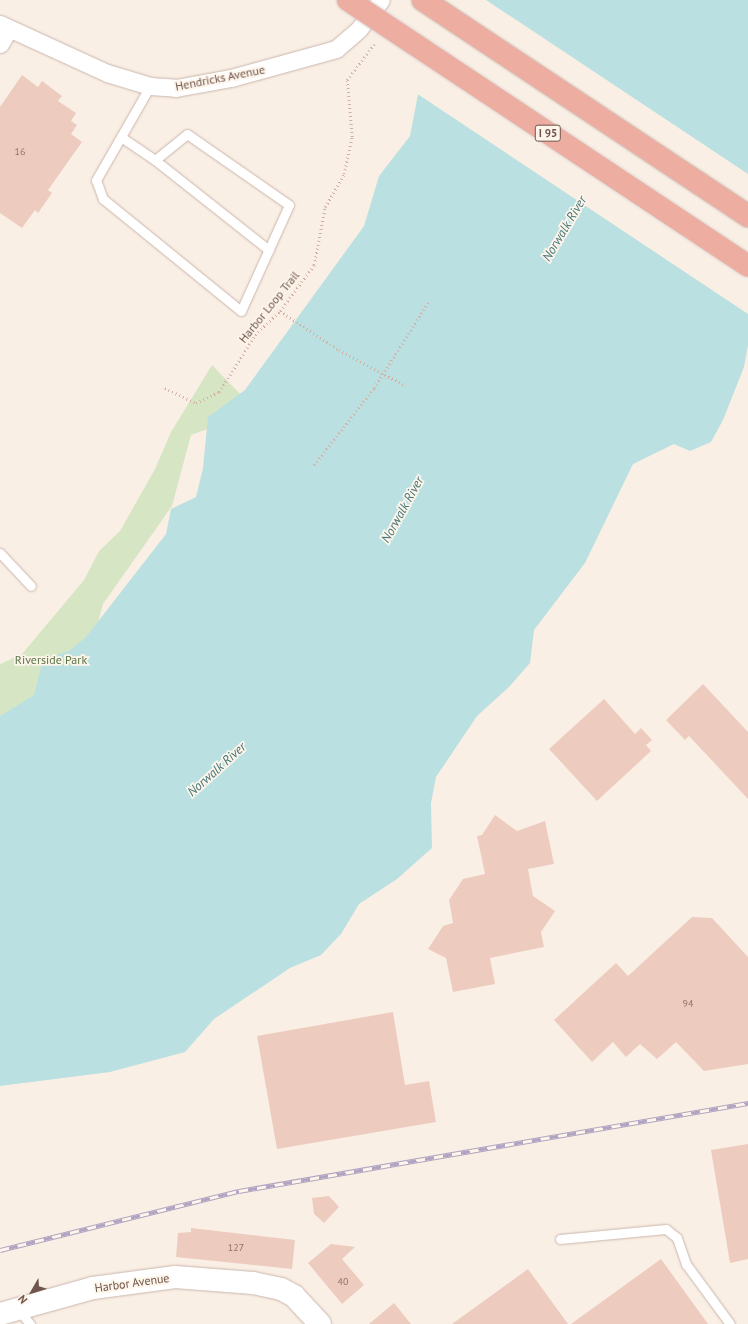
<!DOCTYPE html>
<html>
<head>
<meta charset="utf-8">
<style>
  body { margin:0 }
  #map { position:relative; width:748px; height:1324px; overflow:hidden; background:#faefe5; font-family:"PT Sans",sans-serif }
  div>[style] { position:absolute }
  .green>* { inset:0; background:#d6e6c4 }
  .water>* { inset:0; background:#bbe0e1 }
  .pier>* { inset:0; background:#faefe5 }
  .building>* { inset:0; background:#edccbf }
  .path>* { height:2.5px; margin-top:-1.25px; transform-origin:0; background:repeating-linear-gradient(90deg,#d1afa2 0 1px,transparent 0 4px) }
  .roads { filter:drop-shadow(0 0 1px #cab6ac) drop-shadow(0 0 1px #cab6ac) }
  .service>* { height:9px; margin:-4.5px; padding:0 4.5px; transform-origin:4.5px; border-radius:4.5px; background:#fff }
  .minor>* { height:17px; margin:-8.5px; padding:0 8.5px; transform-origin:8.5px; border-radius:8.5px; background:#fff }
  .secondary>* { height:22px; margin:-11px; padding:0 11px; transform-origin:11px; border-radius:11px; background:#fff }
  .motorway>* { height:22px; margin:-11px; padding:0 11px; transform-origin:11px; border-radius:11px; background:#eeada1 }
  .rail>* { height:4.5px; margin-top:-2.25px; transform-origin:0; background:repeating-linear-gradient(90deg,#fdf4ea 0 9px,#b1a4c2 0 18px); box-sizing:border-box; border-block:1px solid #b1a4c2 }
  .bridges { filter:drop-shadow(0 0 1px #d7cfcd) drop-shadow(0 0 1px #d7cfcd) }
  .motorway-bridge>* { height:22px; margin:-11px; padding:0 11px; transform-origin:11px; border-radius:11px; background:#eeada1 }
  span { translate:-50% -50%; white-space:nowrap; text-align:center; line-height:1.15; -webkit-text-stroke:3.5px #fdf4ea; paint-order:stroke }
  .number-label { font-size:10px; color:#8f7369 }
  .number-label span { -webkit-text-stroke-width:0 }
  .shield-label span { padding:1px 3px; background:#fdf4ea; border:1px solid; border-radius:3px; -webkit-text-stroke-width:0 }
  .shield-label { font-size:11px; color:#70554c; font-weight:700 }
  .street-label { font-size:12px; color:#70554c }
  .park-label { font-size:12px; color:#597546 }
  .water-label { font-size:13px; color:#45777b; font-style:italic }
  .north { position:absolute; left:12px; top:1272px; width:40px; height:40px; -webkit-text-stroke:3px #fdf4ea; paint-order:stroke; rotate:231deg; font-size:11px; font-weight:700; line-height:16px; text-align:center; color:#70554c }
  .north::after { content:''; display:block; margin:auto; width:14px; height:18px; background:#70554c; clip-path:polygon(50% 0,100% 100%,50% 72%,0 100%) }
</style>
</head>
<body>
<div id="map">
  <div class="green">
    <div style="clip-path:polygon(212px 365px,245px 399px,222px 424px,191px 435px,172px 506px,103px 604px,90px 651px,0 729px,0 664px,22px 654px,84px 580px,99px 551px,120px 531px,155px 469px,171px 432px)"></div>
  </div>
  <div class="water">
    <div style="clip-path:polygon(436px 0,748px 0,748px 345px,744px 367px,723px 420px,711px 442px,690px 451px,674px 444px,633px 464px,585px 563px,534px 630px,530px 663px,509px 687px,477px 716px,436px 777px,431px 803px,432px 848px,397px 879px,359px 904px,341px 934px,321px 955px,290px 968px,214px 1019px,185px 1052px,110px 1072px,0 1086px,0 716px,34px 695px,43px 659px,69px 651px,86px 637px,166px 534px,171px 509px,196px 497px,203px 468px,208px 417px,245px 390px,364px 226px,379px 176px,410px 136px)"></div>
  </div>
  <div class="pier">
    <div style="clip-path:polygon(434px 0,486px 0,748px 174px,748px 314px,416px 93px)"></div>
  </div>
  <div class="building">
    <div style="clip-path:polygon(22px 75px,38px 87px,42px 81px,62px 96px,58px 101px,76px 113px,71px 121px,77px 125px,71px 134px,82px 142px,48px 190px,52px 193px,38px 213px,35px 210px,22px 228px,0 213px,0 107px)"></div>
    <div style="clip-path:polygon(703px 684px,748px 732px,748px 799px,689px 736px,685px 740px,666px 720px)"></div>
    <div style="clip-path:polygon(604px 699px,635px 734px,641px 728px,652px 740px,646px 745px,651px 751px,597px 801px,549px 749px)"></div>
    <div style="clip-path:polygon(495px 815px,517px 831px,545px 821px,554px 864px,528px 869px,533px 896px,555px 911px,541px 932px,544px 947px,490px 958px,495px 984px,453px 992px,446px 958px,428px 949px,443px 926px,453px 923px,449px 900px,463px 879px,485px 874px,477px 836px,482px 835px)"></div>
    <div style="clip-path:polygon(692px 917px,712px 918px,748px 957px,748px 1064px,704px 1071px,676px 1042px,657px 1059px,640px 1044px,626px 1057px,613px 1042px,592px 1062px,554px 1020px,616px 963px,628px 976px)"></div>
    <div style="clip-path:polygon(393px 1012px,405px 1085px,429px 1081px,436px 1122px,277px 1149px,257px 1036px)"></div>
    <div style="clip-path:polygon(748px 1144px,748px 1259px,730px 1263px,711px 1150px)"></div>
    <div style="clip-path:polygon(329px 1196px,339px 1207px,324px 1223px,314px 1214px,312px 1198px)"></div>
    <div style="clip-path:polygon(191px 1228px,295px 1240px,292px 1269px,176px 1257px,178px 1233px,191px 1232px)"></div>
    <div style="clip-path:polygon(331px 1244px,355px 1247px,342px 1259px,364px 1285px,342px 1304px,308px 1263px)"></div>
    <div style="clip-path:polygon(661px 1259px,708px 1324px,571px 1324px)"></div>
    <div style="clip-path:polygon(528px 1269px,568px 1324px,452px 1324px)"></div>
    <div style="clip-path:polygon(394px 1303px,411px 1324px,369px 1324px)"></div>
  </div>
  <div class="path">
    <div style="left:280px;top:311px;width:71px;rotate:33.5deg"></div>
    <div style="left:339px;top:350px;width:76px;rotate:28.2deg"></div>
    <div style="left:165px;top:388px;width:34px;rotate:26deg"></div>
    <div style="left:196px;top:403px;width:25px;rotate:-26deg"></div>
    <div style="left:219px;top:392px;width:67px;rotate:-57.7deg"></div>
    <div style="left:255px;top:335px;width:35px;rotate:-44deg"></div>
    <div style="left:280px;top:311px;width:57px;rotate:-53.5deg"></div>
    <div style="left:314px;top:265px;width:59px;rotate:-79.3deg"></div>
    <div style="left:325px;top:207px;width:38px;rotate:-60deg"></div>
    <div style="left:344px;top:174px;width:38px;rotate:-78deg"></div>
    <div style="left:352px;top:137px;width:57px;rotate:-95deg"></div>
    <div style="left:347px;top:80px;width:46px;rotate:-52.9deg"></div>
    <div style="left:314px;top:465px;width:98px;rotate:-52.1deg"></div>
    <div style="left:374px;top:388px;width:103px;rotate:-57.7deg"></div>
  </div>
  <div class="roads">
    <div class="service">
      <div style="left:121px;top:137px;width:41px;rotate:34.1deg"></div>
      <div style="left:155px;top:160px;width:41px;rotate:-39.1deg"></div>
      <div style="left:187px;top:134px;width:124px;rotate:34.8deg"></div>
      <div style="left:289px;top:205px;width:116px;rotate:114.4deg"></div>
      <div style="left:241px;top:311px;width:178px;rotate:-140.9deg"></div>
      <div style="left:103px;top:199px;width:20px;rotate:-110deg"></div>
      <div style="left:96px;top:180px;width:108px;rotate:-60.1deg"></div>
      <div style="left:155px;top:160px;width:145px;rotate:38.3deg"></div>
      <div style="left:0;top:553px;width:45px;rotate:46.8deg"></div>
      <div style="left:560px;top:1239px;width:106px;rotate:-5.4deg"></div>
      <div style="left:666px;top:1229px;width:14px;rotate:39deg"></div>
      <div style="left:677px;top:1238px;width:28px;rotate:71deg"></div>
      <div style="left:686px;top:1264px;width:74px;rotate:53.7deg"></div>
      <div style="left:19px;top:1310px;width:18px;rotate:52deg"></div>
    </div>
    <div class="minor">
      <div style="left:0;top:24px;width:118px;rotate:24.6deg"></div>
      <div style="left:107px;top:73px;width:45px;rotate:16.8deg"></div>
      <div style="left:150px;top:86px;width:26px;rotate:4deg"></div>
      <div style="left:176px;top:88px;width:56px;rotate:-10.3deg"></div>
      <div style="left:231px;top:78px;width:109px;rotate:-15.4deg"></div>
      <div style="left:336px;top:49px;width:30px;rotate:-41deg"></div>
      <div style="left:359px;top:29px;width:36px;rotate:-53deg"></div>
      <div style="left:0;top:44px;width:17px;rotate:-59deg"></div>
    </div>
    <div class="secondary">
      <div style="left:0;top:1314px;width:97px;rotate:-15.6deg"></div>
      <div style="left:93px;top:1288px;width:83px;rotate:-7.6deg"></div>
      <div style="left:175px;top:1277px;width:78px;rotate:4.4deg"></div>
      <div style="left:253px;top:1283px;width:29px;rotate:12deg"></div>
      <div style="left:281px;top:1289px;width:15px;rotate:28deg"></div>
      <div style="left:294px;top:1296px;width:38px;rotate:47deg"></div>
    </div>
    <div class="motorway">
      <div style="left:423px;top:0;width:390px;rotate:33.6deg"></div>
    </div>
  </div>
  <div class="rail">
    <div style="left:0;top:1250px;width:246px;rotate:-13.9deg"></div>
    <div style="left:239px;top:1191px;width:517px;rotate:-9.81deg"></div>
  </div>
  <div class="bridges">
    <div class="motorway-bridge">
      <div style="left:348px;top:0;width:480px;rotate:33.6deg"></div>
    </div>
  </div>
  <div class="number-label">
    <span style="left:20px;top:152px">16</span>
    <span style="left:688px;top:1004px">94</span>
    <span style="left:236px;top:1248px">127</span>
    <span style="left:343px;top:1282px">40</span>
  </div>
  <div class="shield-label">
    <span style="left:548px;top:133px">I 95</span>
  </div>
  <div class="street-label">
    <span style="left:220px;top:78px;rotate:-11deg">Hendricks Avenue</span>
    <span style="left:269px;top:307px;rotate:-51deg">Harbor Loop Trail</span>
    <span style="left:132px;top:1283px;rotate:-8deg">Harbor Avenue</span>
  </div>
  <div class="park-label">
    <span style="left:51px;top:660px">Riverside Park</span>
  </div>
  <div class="water-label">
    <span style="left:565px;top:229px;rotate:-59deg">Norwalk River</span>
    <span style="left:403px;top:510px;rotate:-61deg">Norwalk River</span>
    <span style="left:217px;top:770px;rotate:-42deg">Norwalk River</span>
  </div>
  <div class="north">N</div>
</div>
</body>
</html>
